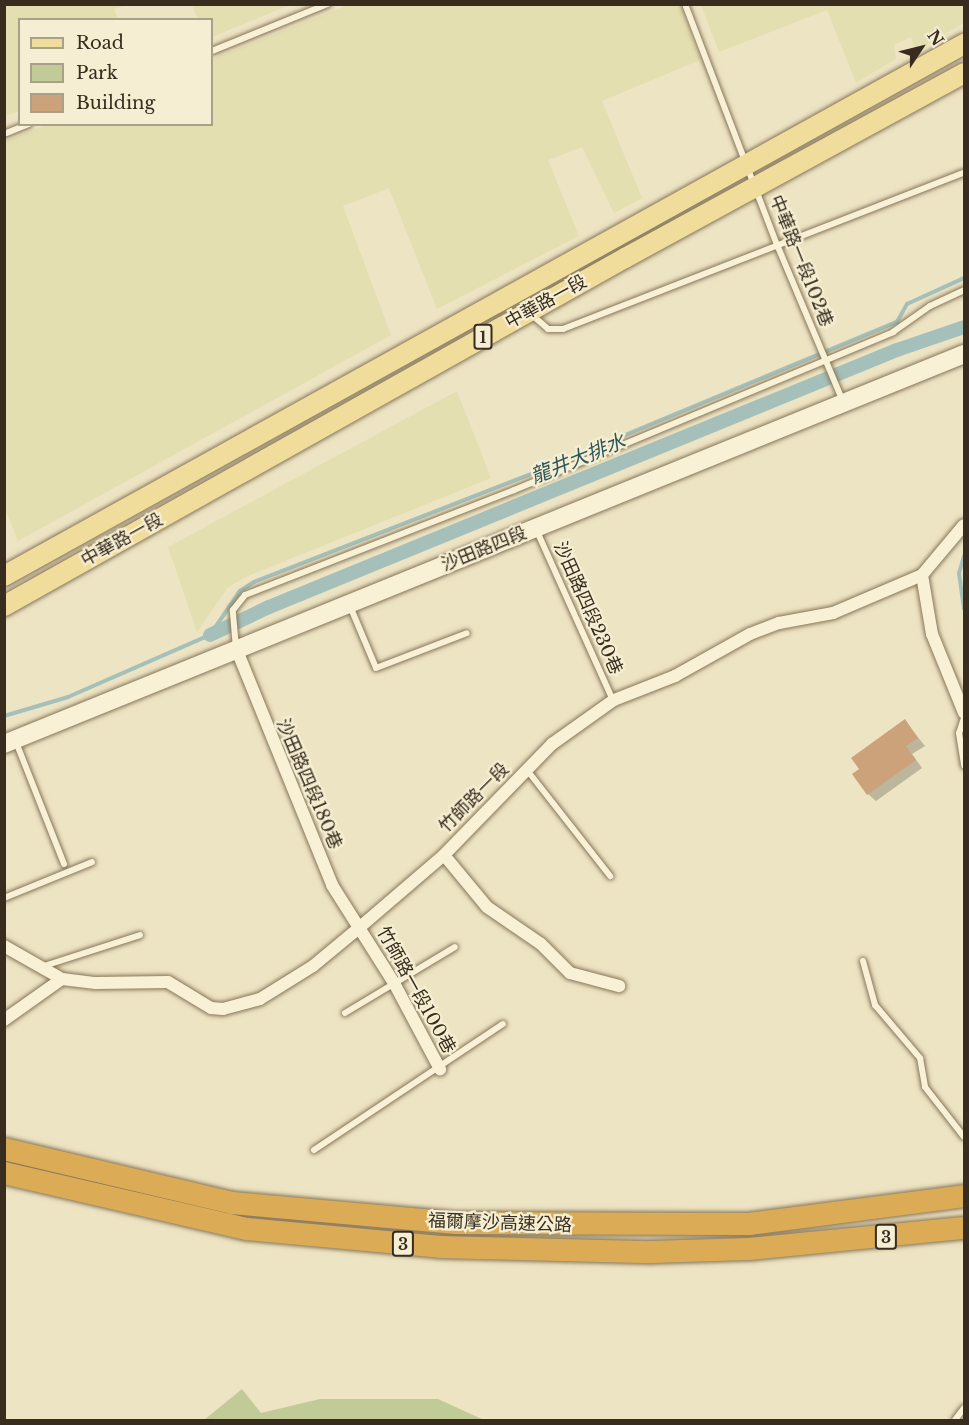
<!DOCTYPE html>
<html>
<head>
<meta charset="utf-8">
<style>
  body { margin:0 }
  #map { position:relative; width:969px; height:1425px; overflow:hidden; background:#ede4c3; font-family:"Libre Baskerville","Noto Sans TC",serif }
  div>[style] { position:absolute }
  .farmland>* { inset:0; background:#e3dfb0 }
  .green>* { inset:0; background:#c0cb97 }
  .shadow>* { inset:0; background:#0003 }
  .stream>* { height:4px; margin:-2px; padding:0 2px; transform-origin:2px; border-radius:2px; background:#a5c0ba }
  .canal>* { height:14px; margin:-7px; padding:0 7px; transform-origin:7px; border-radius:7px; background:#a5c0ba }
  .building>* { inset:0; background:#cba279 }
  .roads { filter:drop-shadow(0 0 2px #87765a) drop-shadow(0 0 2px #87765a) }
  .lane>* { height:6px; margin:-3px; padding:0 3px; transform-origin:3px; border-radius:3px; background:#f8f1d6 }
  .street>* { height:12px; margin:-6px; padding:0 6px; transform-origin:6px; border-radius:6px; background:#f8f1d6 }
  .secondary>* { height:18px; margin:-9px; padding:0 9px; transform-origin:9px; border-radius:9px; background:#f8f1d6 }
  .primary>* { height:20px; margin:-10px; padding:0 10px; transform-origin:10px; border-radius:10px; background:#f0dd9b }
  .highway>* { height:22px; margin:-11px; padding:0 11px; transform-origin:11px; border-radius:11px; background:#dbac55 }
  span { translate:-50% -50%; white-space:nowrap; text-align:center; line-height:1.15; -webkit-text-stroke:4.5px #f5eed2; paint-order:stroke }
  .shield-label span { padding:2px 4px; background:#f5eed2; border:2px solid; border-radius:4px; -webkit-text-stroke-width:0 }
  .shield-label { font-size:16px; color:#372c1e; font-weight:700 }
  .street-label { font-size:18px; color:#372c1e }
  .water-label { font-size:20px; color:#2d5557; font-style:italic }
  .frame { position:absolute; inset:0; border:6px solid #372c1e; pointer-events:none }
  .legend { position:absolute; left:18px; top:18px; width:195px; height:108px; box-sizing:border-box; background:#f5eed2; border:2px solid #a9a08a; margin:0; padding:8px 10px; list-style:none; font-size:18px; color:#372c1e }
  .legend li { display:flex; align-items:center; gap:12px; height:30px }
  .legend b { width:30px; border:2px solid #a9a08a }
  .north { position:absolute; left:891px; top:18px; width:60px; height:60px; -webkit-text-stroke:4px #f5eed2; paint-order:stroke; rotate:55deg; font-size:16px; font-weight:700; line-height:24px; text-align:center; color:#372c1e }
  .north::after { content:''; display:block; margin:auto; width:21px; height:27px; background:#372c1e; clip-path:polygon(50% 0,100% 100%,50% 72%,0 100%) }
</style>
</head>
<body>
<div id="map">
  <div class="farmland">
    <div style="clip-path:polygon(5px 4px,126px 4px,126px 5px,114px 9px,118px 19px,20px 20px,19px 111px,5px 116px)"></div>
    <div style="clip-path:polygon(192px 5px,290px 4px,290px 5px,212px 37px,212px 20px,198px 19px)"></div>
    <div style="clip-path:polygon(348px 5px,679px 5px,700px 60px,602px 101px,642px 198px,614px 213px,582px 147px,548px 160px,579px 236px,437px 309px,389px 188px,343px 206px,391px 335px,18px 541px,4px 506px,5px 141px,46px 125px,212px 124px,212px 59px)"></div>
    <div style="clip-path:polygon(701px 5px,964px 5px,964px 23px,916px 51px,911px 37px,894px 45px,896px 59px,856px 83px,827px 10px,719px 52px)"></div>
    <div style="clip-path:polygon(457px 391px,491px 478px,248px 576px,228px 587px,197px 632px,168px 547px)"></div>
  </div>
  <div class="green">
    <div style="clip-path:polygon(242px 1389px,261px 1413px,320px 1399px,438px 1399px,484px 1420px,204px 1420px)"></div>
  </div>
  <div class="shadow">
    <div style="clip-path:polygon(905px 721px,925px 746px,912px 754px,922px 768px,876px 801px,868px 794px,861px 769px)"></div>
  </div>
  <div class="stream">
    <div style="left:964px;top:556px;width:18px;rotate:106deg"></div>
    <div style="left:959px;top:573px;width:36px;rotate:82deg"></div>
    <div style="left:4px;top:716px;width:67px;rotate:-16.5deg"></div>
    <div style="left:68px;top:697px;width:155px;rotate:-23.6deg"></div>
    <div style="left:210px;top:635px;width:53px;rotate:-55.7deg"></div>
    <div style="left:240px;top:591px;width:17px;rotate:-33deg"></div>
    <div style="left:254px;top:582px;width:295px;rotate:-21.3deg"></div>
    <div style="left:529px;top:475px;width:399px;rotate:-22.6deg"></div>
    <div style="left:897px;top:322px;width:21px;rotate:-61deg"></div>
    <div style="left:907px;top:304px;width:63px;rotate:-24.5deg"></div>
  </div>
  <div class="canal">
    <div style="left:210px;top:635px;width:65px;rotate:-25.4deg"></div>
    <div style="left:269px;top:607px;width:679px;rotate:-22.26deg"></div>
    <div style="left:897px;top:350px;width:71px;rotate:-18.9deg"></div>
  </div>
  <div class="building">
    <div style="clip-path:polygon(905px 719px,918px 738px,906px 746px,916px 760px,867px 795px,852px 774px,859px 769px,851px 758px)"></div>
  </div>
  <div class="roads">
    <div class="lane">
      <div style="left:685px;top:4px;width:260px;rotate:69.1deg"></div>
      <div style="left:778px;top:247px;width:168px;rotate:67.2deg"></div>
      <div style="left:212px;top:51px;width:125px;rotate:-22.1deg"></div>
      <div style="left:4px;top:134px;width:27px;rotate:-22deg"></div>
      <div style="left:532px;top:315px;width:21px;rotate:41deg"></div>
      <div style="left:548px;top:329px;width:15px"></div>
      <div style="left:563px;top:329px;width:430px;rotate:-21.3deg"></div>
      <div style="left:536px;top:529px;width:188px;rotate:65.8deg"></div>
      <div style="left:350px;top:606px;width:67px;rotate:67.2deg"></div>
      <div style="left:376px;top:668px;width:97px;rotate:-21deg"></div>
      <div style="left:236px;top:648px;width:38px;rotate:-95deg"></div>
      <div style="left:233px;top:610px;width:19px;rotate:-51deg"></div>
      <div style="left:245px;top:595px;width:289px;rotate:-21.3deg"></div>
      <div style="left:514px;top:490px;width:411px;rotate:-22.6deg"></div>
      <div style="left:893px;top:332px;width:45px;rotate:-35.1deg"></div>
      <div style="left:930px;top:306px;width:38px;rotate:-25deg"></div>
      <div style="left:964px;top:718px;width:16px;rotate:108deg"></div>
      <div style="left:959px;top:733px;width:33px;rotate:81deg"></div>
      <div style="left:16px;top:742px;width:131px;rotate:68.5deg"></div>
      <div style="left:527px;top:770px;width:135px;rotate:51.9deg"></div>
      <div style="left:4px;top:898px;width:95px;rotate:-22.2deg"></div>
      <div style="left:863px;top:961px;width:46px;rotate:74.7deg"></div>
      <div style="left:875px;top:1005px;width:70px;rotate:49.7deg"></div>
      <div style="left:920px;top:1058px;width:29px;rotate:80deg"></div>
      <div style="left:925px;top:1087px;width:63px;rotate:52deg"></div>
      <div style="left:41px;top:967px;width:104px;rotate:-17.9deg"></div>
      <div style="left:345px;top:1013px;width:128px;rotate:-31deg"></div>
      <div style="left:314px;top:1150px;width:227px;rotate:-33.7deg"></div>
      <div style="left:955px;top:1420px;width:15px;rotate:-53deg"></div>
    </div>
    <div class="street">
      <div style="left:922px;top:575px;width:60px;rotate:80.4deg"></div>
      <div style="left:932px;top:634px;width:85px;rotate:67.9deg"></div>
      <div style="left:236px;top:648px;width:256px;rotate:67.9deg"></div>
      <div style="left:332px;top:885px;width:116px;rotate:57.7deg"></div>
      <div style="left:394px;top:983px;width:98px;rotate:61.9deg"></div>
      <div style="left:444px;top:855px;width:67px;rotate:50.4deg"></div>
      <div style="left:487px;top:907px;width:65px;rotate:34.4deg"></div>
      <div style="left:541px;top:944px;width:41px;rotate:45deg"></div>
      <div style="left:570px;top:973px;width:51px;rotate:14.9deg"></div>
      <div style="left:4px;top:946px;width:67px;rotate:29.6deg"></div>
      <div style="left:62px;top:979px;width:34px;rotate:7deg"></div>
      <div style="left:96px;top:983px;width:72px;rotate:-0.8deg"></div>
      <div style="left:168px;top:982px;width:50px;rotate:31.2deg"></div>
      <div style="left:211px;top:1008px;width:12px;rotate:5deg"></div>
      <div style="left:223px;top:1009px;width:38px;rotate:-15deg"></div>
      <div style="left:260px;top:999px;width:62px;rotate:-31.9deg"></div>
      <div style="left:313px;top:966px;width:61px;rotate:-39.7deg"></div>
      <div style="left:360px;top:927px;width:111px;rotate:-40.6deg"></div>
      <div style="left:444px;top:855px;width:155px;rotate:-45.8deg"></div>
      <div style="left:552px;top:744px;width:76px;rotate:-35.4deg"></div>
      <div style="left:614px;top:700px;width:66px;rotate:-21.5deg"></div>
      <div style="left:675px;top:676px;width:86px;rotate:-29.2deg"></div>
      <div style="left:750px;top:634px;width:31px;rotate:-21deg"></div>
      <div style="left:779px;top:623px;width:55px;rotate:-10.5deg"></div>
      <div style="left:833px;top:613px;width:97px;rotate:-23.1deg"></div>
      <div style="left:922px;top:575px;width:65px;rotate:-50deg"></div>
      <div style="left:4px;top:1020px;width:71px;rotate:-35.3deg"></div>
    </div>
    <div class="secondary">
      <div style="left:4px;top:744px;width:1036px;rotate:-22.11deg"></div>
    </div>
    <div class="primary">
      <div style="left:4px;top:576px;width:1098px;rotate:-28.99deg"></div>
      <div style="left:4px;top:606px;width:712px;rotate:-29.27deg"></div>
      <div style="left:625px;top:258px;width:386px;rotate:-28.6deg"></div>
    </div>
    <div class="highway">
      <div style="left:4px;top:1149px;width:234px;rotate:13.3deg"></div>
      <div style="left:232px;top:1203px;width:225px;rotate:5.1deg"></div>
      <div style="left:456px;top:1223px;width:293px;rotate:0.2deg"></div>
      <div style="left:749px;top:1224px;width:217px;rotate:-7.4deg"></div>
      <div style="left:4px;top:1173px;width:249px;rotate:13deg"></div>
      <div style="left:247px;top:1229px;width:194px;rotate:5.3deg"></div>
      <div style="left:440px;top:1247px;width:212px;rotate:1.4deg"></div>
      <div style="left:652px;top:1252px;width:97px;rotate:-1.8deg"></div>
      <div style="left:749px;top:1249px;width:216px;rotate:-5.6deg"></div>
    </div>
  </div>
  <div class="shield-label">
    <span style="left:483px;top:337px">1</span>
    <span style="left:886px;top:1237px">3</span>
    <span style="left:403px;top:1244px">3</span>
  </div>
  <div class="street-label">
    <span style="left:801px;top:261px;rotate:68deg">中華路一段102巷</span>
    <span style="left:546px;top:302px;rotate:-29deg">中華路一段</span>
    <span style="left:122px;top:540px;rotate:-29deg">中華路一段</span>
    <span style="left:484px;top:549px;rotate:-22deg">沙田路四段</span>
    <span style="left:588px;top:608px;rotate:66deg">沙田路四段230巷</span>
    <span style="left:309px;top:784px;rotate:67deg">沙田路四段180巷</span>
    <span style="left:474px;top:798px;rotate:-45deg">竹師路一段</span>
    <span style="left:416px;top:990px;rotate:61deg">竹師路一段100巷</span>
    <span style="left:500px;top:1223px;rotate:2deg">福爾摩沙高速公路</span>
  </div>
  <div class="water-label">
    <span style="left:578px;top:459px;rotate:-22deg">龍井大排水</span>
  </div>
  <div class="frame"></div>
  <ul class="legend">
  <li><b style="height:8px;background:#f0dd9b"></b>Road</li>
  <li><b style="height:16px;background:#c0cb97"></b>Park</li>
  <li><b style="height:16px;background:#cba279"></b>Building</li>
  </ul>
  <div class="north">N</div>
</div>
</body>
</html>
